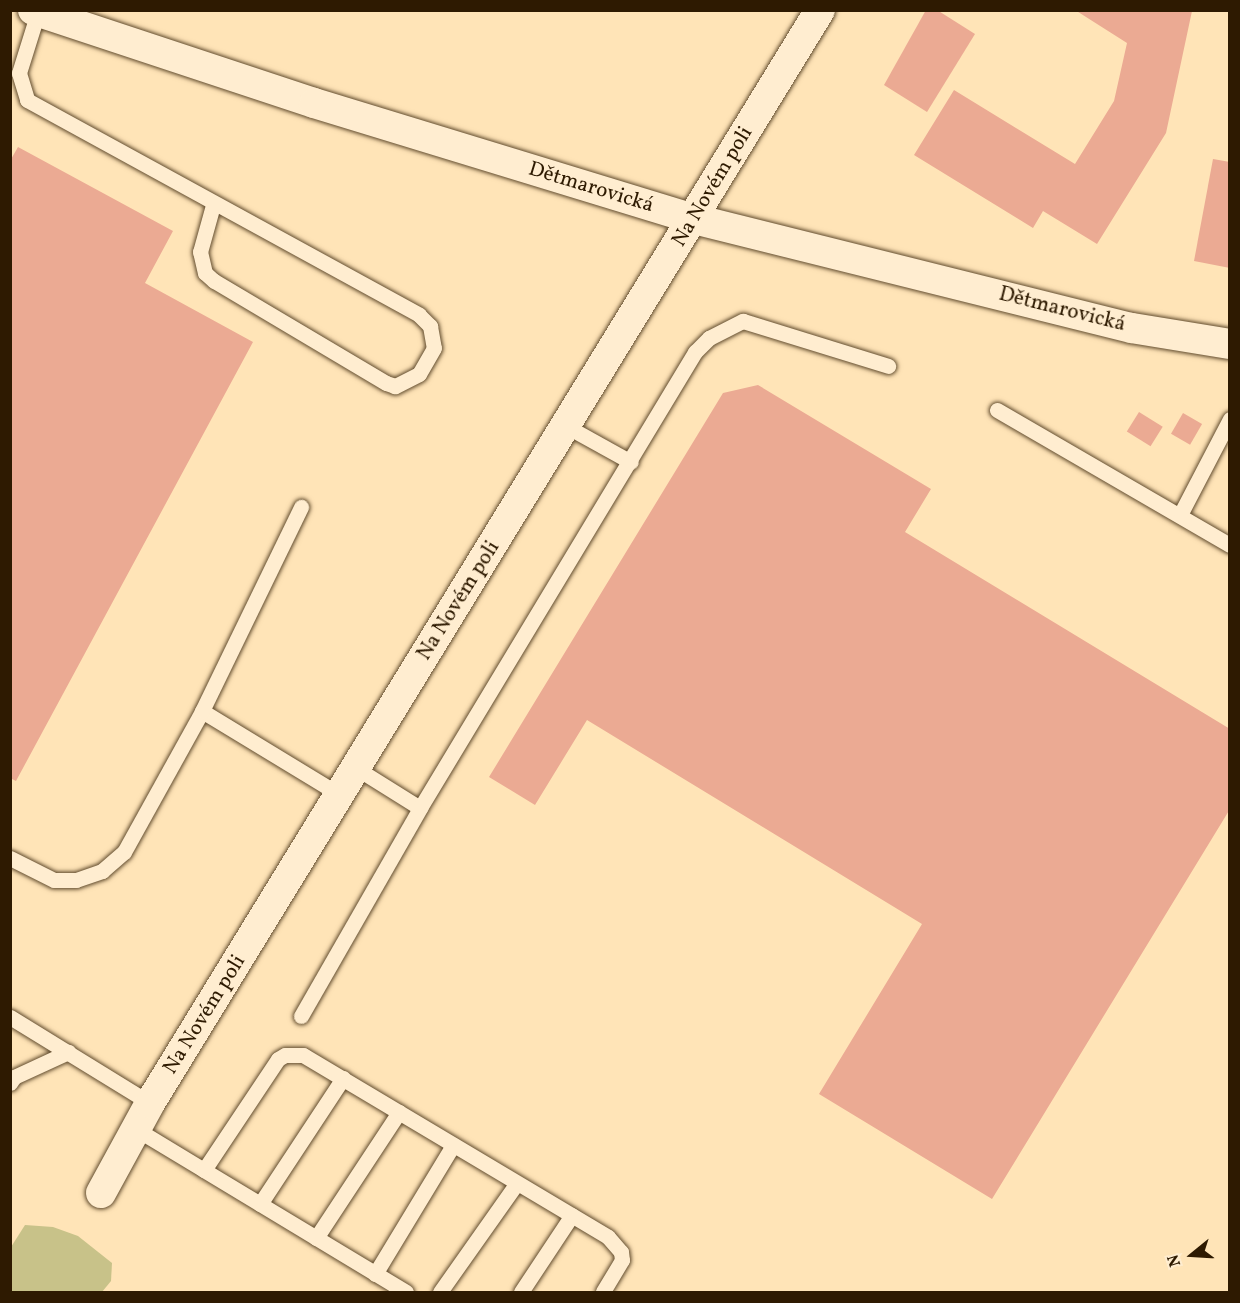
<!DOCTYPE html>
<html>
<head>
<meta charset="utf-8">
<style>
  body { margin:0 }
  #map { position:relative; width:1240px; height:1303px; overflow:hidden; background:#ffe4b7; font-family:Vollkorn,serif }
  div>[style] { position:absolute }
  .green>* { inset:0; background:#c8c289 }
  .building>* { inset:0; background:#ebaa93; transform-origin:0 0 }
  .roads { filter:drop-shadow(0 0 2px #624c2e) drop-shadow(0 0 2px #624c2e) }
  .service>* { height:15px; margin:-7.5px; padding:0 7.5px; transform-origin:7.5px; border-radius:7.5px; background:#ffedd0 }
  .minor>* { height:30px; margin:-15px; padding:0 15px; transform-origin:15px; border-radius:15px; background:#ffedd0 }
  span { translate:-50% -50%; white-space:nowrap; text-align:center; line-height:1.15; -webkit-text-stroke:4.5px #ffedd0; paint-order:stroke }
  .street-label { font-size:21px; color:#2e1a01 }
  .frame { position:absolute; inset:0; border:12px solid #2e1a01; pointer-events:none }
  .north { position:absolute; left:1162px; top:1225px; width:60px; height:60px; -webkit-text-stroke:4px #ffedd0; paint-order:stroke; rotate:252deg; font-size:16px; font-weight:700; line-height:24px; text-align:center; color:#2e1a01 }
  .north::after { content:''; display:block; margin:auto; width:21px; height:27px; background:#2e1a01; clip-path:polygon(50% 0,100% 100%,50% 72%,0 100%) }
</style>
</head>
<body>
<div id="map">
  <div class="green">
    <div style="clip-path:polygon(25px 1225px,53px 1227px,78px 1236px,112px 1263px,111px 1281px,102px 1292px,11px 1292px,11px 1247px)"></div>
  </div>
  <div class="building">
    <div style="clip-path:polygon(926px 10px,937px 10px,975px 34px,927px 112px,884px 85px)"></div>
    <div style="clip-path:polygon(1075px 10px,1192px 11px,1166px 133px,1097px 244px,1043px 211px,1033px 228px,914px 155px,954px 90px,1075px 164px,1114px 101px,1127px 43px)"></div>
    <div style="clip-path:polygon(18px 147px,173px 231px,145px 283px,253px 342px,16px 781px,10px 778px,10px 161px)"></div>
    <div style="clip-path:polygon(1213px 159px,1230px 162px,1230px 268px,1194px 261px)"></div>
    <div style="clip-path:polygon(758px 385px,931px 489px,905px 532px,1230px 729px,1230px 809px,992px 1199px,819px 1094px,922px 924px,587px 720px,535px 805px,489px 777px,723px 393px)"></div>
    <div style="left:1139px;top:412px;width:28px;height:23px;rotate:32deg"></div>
    <div style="left:1183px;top:413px;width:22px;height:24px;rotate:30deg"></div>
  </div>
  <div class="roads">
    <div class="service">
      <div style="left:38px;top:12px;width:64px;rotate:107.3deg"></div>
      <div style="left:19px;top:73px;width:28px;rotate:73deg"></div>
      <div style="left:27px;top:100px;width:447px;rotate:28.7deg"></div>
      <div style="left:419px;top:315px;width:16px;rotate:45deg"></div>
      <div style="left:430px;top:326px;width:22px;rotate:80deg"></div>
      <div style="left:434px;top:348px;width:30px;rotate:120deg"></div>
      <div style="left:419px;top:374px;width:27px;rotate:153deg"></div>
      <div style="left:395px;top:386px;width:9px;rotate:-162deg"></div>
      <div style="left:386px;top:383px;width:200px;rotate:-149.3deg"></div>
      <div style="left:214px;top:281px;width:12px;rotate:-138deg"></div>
      <div style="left:205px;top:273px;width:22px;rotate:-103deg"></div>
      <div style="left:200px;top:252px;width:49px;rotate:-74.5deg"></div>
      <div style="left:997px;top:410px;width:269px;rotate:30.1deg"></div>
      <div style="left:566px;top:426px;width:74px;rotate:29deg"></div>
      <div style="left:1181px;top:513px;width:106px;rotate:-62.5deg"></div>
      <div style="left:202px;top:711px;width:162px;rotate:31.3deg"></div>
      <div style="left:356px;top:768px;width:75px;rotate:32deg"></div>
      <div style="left:10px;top:858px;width:49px;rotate:26.6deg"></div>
      <div style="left:54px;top:880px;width:22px"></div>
      <div style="left:76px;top:880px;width:28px;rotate:-19deg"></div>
      <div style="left:102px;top:871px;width:29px;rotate:-41deg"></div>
      <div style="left:124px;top:852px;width:161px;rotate:-61deg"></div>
      <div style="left:202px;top:711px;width:227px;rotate:-64.1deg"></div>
      <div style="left:301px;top:1016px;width:240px;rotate:-60.2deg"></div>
      <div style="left:420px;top:808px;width:533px;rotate:-58.91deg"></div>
      <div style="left:695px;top:352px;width:20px;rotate:-45deg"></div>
      <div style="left:709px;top:338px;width:38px;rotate:-27deg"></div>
      <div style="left:743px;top:321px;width:152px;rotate:17.2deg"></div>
      <div style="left:10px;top:1017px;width:164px;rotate:31.6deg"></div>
      <div style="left:10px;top:1083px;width:7px;rotate:-56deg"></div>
      <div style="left:14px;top:1077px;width:60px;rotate:-24.8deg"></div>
      <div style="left:136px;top:1129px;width:79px;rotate:31.1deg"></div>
      <div style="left:260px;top:1204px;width:151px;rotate:-56.6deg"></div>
      <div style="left:316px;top:1238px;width:151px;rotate:-56.6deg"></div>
      <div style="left:375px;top:1274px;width:151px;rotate:-58.8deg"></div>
      <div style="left:406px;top:1292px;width:236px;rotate:-148.9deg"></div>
      <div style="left:204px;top:1170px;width:133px;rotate:-56.3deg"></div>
      <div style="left:278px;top:1059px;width:8px;rotate:-30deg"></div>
      <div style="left:285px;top:1055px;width:18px"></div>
      <div style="left:303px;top:1055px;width:355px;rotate:30.8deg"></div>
      <div style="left:608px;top:1237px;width:20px;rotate:49deg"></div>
      <div style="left:621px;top:1252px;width:8px;rotate:83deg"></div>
      <div style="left:622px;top:1260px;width:37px;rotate:121deg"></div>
      <div style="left:440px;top:1292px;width:133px;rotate:-54.8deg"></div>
      <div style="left:521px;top:1292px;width:92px;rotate:-56.5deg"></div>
    </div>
    <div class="minor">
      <div style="left:33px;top:10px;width:296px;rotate:18.3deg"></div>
      <div style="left:314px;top:103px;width:397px;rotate:17deg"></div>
      <div style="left:694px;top:219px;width:451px;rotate:14deg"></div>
      <div style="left:1132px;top:328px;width:99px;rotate:9.3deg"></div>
      <div style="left:101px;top:1193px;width:102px;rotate:-61.4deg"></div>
      <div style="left:150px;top:1103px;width:1282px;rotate:-58.49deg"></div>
    </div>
  </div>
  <div class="street-label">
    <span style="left:713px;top:187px;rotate:-59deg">Na Novém poli</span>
    <span style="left:591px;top:188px;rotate:17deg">Dětmarovická</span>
    <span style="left:1062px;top:310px;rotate:14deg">Dětmarovická</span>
    <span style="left:459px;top:601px;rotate:-58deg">Na Novém poli</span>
    <span style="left:205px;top:1015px;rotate:-58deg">Na Novém poli</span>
  </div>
  <div class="frame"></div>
  <div class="north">N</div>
</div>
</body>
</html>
